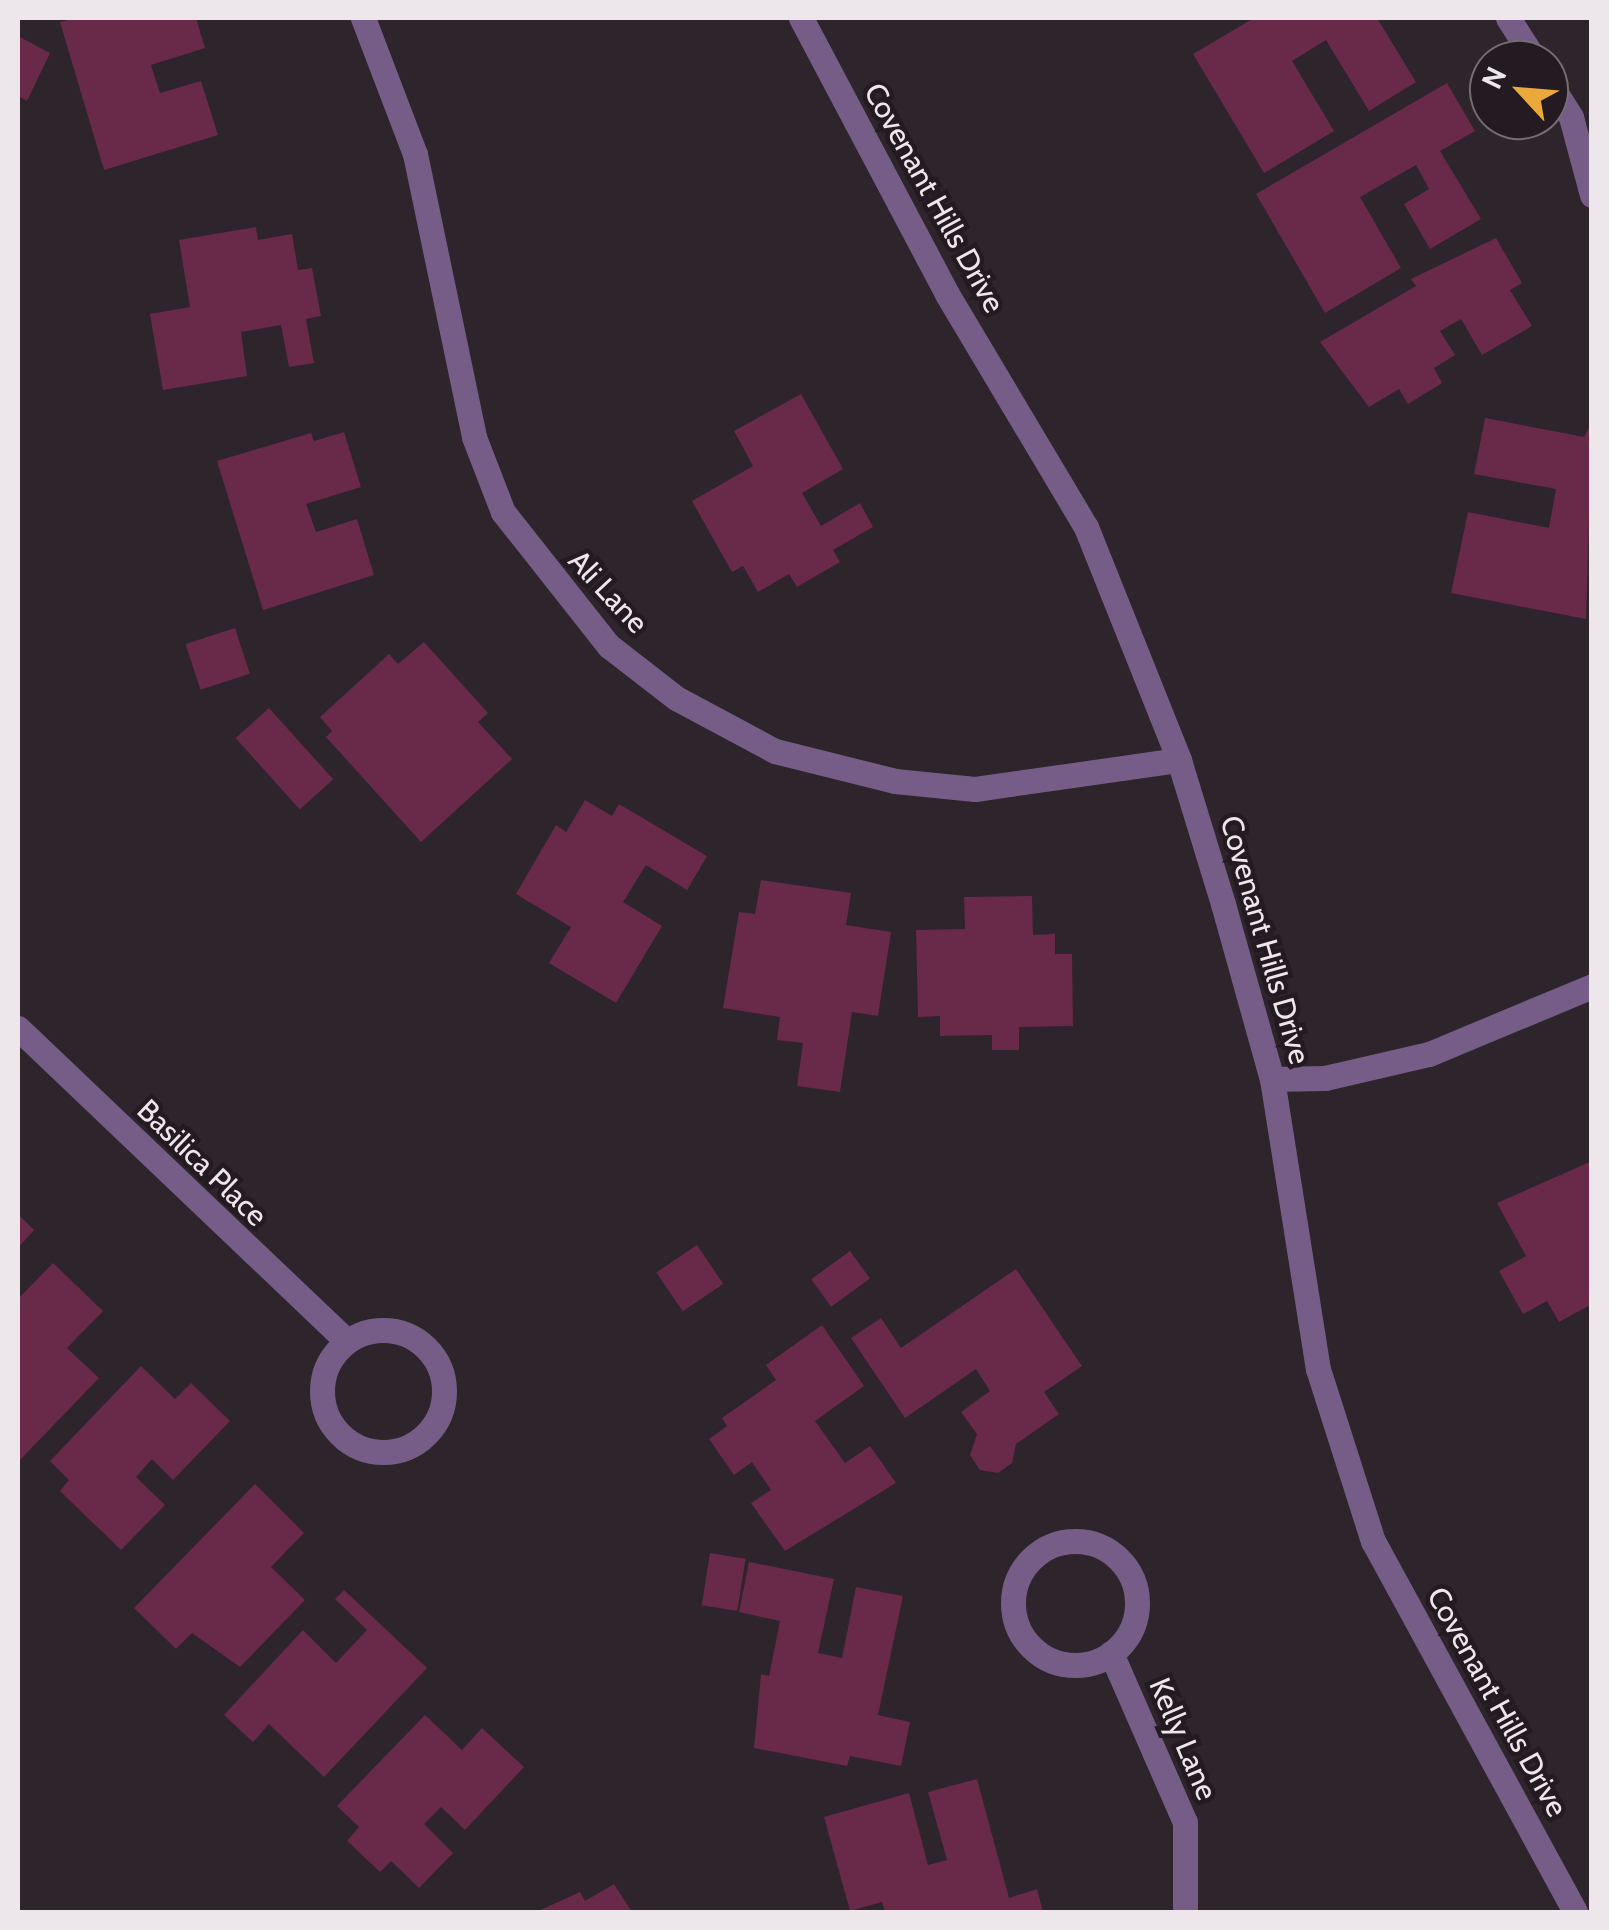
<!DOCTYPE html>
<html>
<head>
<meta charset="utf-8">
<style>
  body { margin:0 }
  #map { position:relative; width:1609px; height:1930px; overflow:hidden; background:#2d242c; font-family:Cabin,sans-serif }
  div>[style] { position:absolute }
  .building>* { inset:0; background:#692948; transform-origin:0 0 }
  .minor>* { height:25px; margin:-12.5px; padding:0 12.5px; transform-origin:12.5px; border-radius:12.5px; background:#755d87 }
  .minor>.ring { margin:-12.5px; padding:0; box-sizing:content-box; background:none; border:25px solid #755d87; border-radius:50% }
  span { translate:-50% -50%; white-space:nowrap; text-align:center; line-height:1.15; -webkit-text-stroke:9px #241b22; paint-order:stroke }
  .street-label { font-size:30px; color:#ede7ec }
  .frame { position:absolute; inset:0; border:20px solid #ede7ec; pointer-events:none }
  .north { position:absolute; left:1469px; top:40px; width:100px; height:100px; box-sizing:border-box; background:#241b22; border:2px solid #746d73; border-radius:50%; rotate:296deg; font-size:28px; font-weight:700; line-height:40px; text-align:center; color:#ede7ec }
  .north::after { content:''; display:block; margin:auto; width:35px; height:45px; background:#eca93b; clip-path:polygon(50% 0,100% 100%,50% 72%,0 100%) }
</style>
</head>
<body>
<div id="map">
  <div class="building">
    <div style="clip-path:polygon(76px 18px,196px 18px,205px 48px,151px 65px,160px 93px,201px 81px,218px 135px,104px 170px,60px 22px)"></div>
    <div style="clip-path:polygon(1254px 18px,1377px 18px,1416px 82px,1369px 111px,1326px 40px,1292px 61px,1334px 131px,1264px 173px,1193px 54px)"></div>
    <div style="clip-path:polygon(18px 36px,50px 53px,27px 101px,18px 96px)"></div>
    <div style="clip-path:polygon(1447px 83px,1475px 131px,1440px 151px,1481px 219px,1430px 249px,1404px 204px,1429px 189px,1416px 165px,1360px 197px,1401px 268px,1325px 313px,1256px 194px)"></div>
    <div style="clip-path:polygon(256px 227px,258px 240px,292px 234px,298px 270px,312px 268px,321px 316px,306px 319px,314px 363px,289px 367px,281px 325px,241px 332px,247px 376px,163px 390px,150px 314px,190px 307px,179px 240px)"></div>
    <div style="clip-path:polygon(1496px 238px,1522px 283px,1510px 290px,1532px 326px,1482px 355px,1461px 319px,1440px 331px,1455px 355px,1434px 368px,1442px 383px,1408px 404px,1399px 389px,1369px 407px,1320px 342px,1416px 286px,1411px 279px)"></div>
    <div style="clip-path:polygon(801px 394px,843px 469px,802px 493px,821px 526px,860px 503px,873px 527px,833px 550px,840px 562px,797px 587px,789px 574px,758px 592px,743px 566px,732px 572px,692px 501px,753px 466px,734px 431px)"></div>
    <div style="clip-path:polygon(1485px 418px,1584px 437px,1592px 422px,1586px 619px,1451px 593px,1468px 512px,1549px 528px,1556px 489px,1474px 474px)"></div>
    <div style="clip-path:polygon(344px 432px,361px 487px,306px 504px,316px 532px,357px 519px,374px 575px,263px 610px,217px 461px,311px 433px,314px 441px)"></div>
    <div style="left:235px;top:628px;width:48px;height:52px;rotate:72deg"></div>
    <div style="clip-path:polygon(424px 642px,488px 713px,478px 722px,512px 759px,421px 842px,326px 737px,332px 731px,320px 717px,389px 654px,398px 664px)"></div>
    <div style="left:269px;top:708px;width:96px;height:45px;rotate:48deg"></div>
    <div style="clip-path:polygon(585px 800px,612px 816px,619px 804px,707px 856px,687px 890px,646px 865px,623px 902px,662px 926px,616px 1003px,549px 963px,571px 927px,516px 894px,556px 825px,566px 832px)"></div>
    <div style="clip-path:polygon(761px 880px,851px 893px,846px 925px,891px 932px,878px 1016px,852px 1012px,840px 1092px,797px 1086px,803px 1043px,777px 1040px,780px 1017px,723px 1008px,739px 912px,755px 914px)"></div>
    <div style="clip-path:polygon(1032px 896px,1033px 935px,1055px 934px,1055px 954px,1072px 954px,1073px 1026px,1019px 1027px,1019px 1050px,992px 1050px,992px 1035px,940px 1036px,940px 1016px,918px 1017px,916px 930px,965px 929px,964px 897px)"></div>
    <div style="clip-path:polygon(1592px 1161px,1592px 1304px,1559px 1322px,1547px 1301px,1523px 1314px,1499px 1271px,1526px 1256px,1497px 1203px)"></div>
    <div style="clip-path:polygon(18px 1214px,34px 1230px,18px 1248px)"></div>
    <div style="left:697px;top:1245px;width:47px;height:49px;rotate:56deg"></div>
    <div style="left:850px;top:1251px;width:34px;height:48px;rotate:54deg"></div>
    <div style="clip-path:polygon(53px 1263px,103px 1311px,67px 1348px,99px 1378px,18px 1462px,18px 1299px)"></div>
    <div style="clip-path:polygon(1016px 1269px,1082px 1366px,1044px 1392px,1059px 1414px,1016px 1444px,1012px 1463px,998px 1473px,980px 1470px,970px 1455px,977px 1434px,961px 1412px,990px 1391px,976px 1369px,905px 1418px,851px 1338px,881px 1318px,901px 1348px)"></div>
    <div style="clip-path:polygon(822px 1325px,864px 1386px,815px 1421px,845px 1463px,870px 1446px,896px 1483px,785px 1551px,751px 1503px,771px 1490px,752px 1462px,734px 1475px,709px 1439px,727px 1426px,722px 1418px,776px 1380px,766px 1365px)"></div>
    <div style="clip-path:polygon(141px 1366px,175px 1399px,191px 1383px,230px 1421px,173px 1480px,152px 1459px,136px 1477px,165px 1505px,121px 1550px,60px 1491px,69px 1480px,50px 1461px)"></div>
    <div style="clip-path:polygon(255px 1484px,304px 1533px,271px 1567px,305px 1600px,240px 1667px,192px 1633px,176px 1649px,134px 1608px)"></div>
    <div style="left:710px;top:1553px;width:36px;height:53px;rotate:9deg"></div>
    <div style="clip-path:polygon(749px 1562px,834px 1579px,818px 1653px,842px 1658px,856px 1587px,903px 1596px,878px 1715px,910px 1722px,901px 1766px,850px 1756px,847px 1766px,754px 1748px,761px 1674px,769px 1676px,780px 1621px,739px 1612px)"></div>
    <div style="clip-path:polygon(344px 1590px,427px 1668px,324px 1777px,269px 1724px,253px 1742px,224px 1715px,303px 1630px,336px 1663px,367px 1630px,335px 1599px)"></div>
    <div style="clip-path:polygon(425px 1715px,462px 1750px,482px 1728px,524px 1767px,465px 1830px,441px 1807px,424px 1824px,453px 1853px,419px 1888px,391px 1861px,380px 1872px,347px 1841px,359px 1827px,337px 1806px)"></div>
    <div style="clip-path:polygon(977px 1779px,1009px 1898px,1037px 1889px,1043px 1912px,885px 1912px,882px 1902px,850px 1911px,824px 1817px,909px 1793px,928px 1865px,947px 1860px,928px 1792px)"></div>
    <div style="clip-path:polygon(614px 1884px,632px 1912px,536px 1912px,580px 1892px,585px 1901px)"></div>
  </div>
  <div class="minor">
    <div style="left:363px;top:18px;width:146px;rotate:69.1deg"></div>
    <div style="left:415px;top:154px;width:289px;rotate:78.2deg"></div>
    <div style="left:474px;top:437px;width:80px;rotate:68.9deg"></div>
    <div style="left:503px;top:512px;width:171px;rotate:51.7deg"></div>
    <div style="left:609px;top:646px;width:85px;rotate:37.8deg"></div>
    <div style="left:676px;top:698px;width:112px;rotate:28.2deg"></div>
    <div style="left:775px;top:751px;width:124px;rotate:14deg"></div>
    <div style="left:895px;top:781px;width:80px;rotate:5.7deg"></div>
    <div style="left:975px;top:789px;width:206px;rotate:-8.1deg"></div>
    <div style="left:801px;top:18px;width:312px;rotate:62.1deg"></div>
    <div style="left:947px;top:294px;width:271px;rotate:59.2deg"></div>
    <div style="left:1086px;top:527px;width:251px;rotate:68.2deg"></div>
    <div style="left:1179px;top:760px;width:151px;rotate:73deg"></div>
    <div style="left:1223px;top:904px;width:182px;rotate:74.4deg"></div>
    <div style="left:1272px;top:1079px;width:294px;rotate:81deg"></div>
    <div style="left:1318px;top:1369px;width:181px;rotate:72.3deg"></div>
    <div style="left:1373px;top:1541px;width:422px;rotate:61.4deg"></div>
    <div style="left:1508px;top:18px;width:50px;rotate:57.3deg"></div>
    <div style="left:1549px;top:82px;width:41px;rotate:57.8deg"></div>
    <div style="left:1571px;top:117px;width:81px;rotate:74.9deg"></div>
    <div style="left:18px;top:1028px;width:453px;rotate:43.6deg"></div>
    <div style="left:1272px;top:1079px;width:53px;rotate:-1.1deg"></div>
    <div style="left:1325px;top:1078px;width:107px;rotate:-13deg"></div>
    <div style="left:1429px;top:1054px;width:177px;rotate:-22.6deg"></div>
    <div class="ring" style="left:322px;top:1330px;width:97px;height:97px"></div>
    <div class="ring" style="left:1013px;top:1541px;width:99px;height:99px"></div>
    <div style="left:1111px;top:1653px;width:184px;rotate:66.4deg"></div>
    <div style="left:1185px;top:1822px;width:90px;rotate:90deg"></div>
  </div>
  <div class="street-label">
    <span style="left:934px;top:198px;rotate:61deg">Covenant Hills Drive</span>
    <span style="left:608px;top:592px;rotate:47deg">Ali Lane</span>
    <span style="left:1265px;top:940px;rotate:74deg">Covenant Hills Drive</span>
    <span style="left:202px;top:1163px;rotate:44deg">Basilica Place</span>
    <span style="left:1497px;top:1702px;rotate:61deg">Covenant Hills Drive</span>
    <span style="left:1183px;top:1739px;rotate:67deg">Kelly Lane</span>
  </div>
  <div class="frame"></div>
  <div class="north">N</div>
</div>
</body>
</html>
